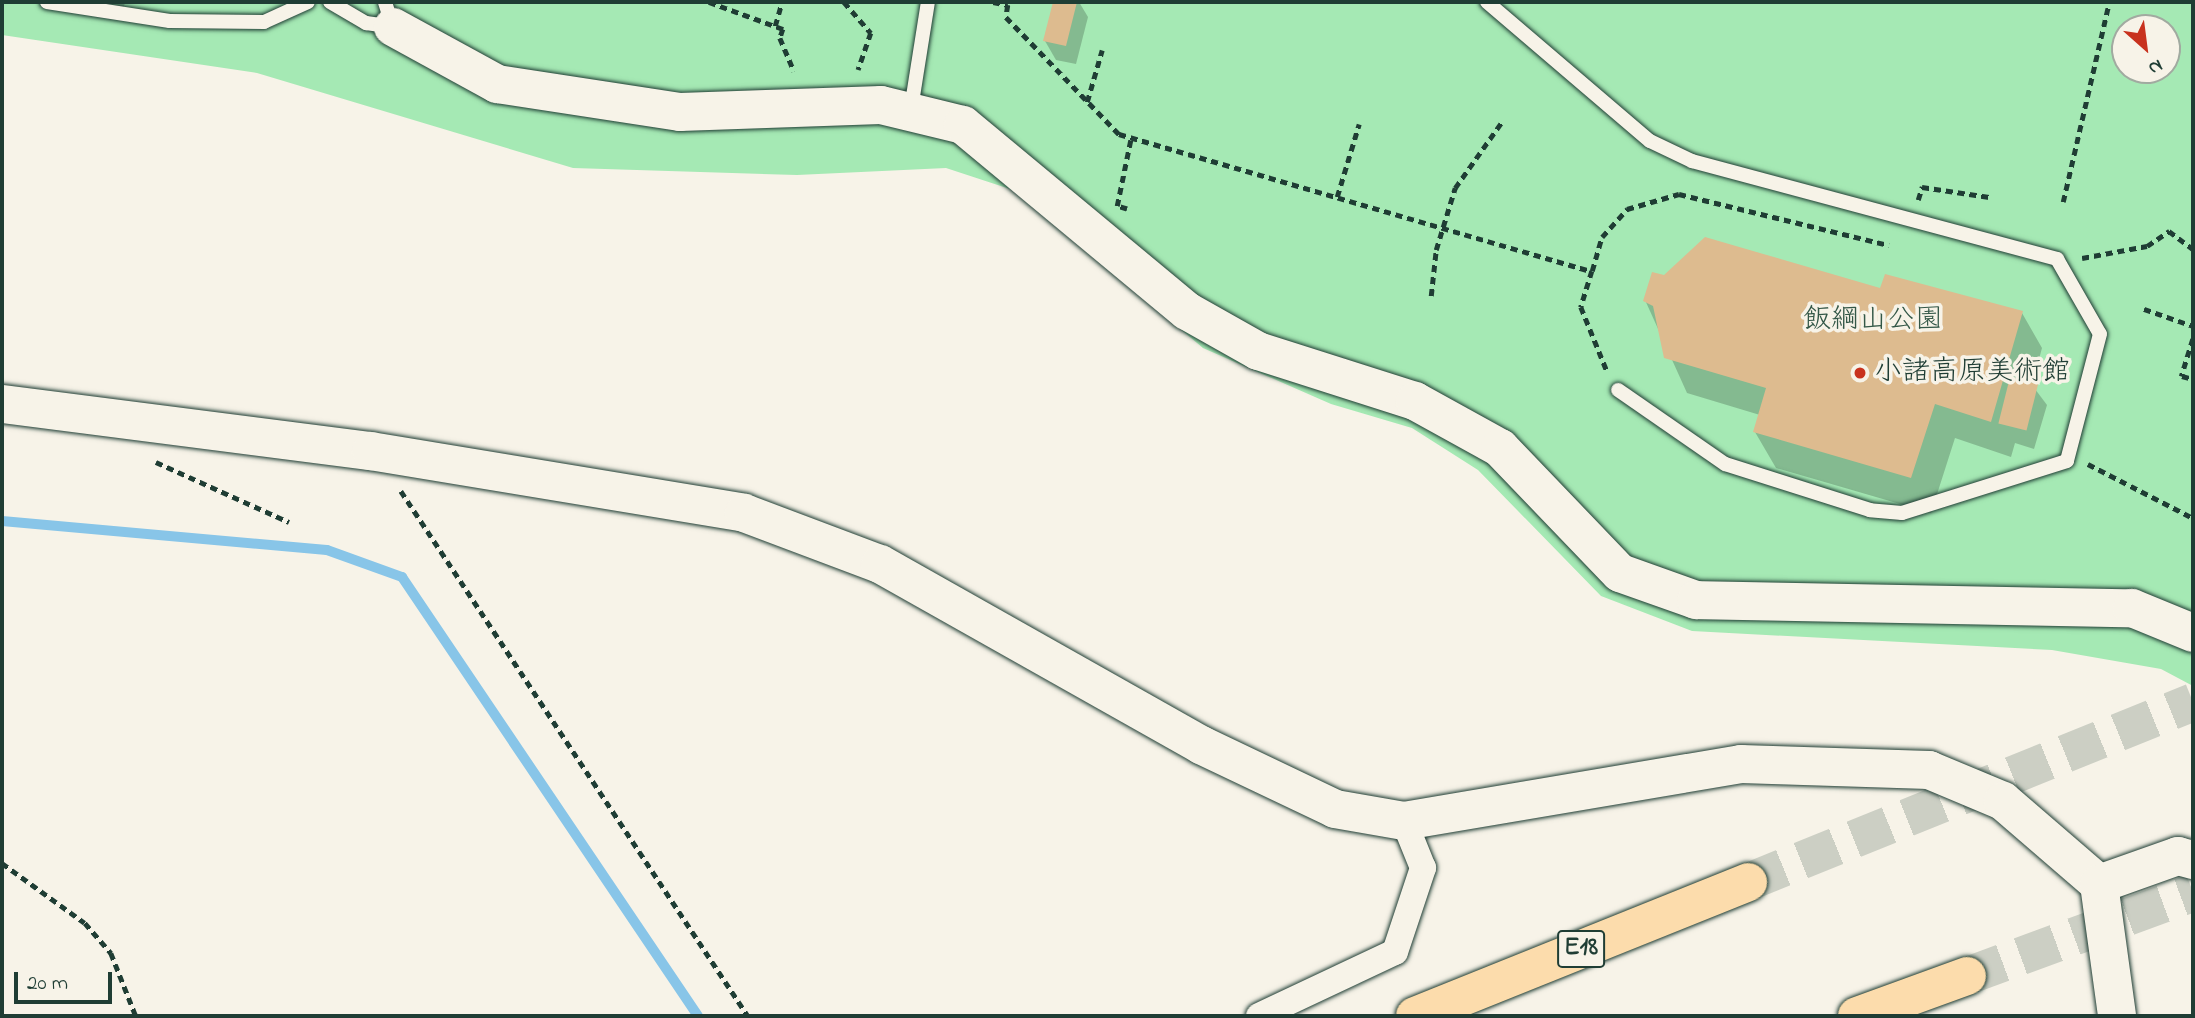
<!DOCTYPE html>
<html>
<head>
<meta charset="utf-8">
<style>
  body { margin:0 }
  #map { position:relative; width:2195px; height:1018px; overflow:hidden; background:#f7f3e8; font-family:"Indie Flower","Klee One",sans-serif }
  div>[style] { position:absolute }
  .green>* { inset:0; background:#a5e9b4 }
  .shadow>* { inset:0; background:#0003 }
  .stream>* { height:10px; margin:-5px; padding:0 5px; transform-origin:5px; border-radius:5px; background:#88c5e8 }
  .building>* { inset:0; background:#ddbb8f; transform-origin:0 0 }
  .highway-tunnel>* { height:38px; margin-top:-19px; transform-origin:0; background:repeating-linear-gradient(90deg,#cccfc4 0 38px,transparent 0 57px) }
  .path>* { height:4.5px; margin-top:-2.25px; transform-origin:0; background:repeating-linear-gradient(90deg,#1f3d34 0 7px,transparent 0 12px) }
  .roads { filter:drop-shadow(0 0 2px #1f3d34) drop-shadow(0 0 2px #1f3d34) }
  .lane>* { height:14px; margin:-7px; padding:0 7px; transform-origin:7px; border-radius:7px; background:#f7f3e8 }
  .street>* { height:26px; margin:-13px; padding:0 13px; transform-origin:13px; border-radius:13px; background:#f7f3e8 }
  .secondary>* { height:38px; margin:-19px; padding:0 19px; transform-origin:19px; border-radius:19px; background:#f7f3e8 }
  .highway>* { height:38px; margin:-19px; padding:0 19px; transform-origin:19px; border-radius:19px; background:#fcdcac }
  .dots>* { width:19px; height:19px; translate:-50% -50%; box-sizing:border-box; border:4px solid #f7f3e8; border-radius:50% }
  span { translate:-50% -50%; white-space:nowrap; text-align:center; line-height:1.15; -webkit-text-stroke:7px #f7f3e8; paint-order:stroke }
  .shield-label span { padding:2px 5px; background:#f7f3e8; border:2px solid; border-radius:5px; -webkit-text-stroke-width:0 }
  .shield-label { font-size:26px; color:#1f3d34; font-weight:700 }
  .park-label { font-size:28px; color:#335747 }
  .poi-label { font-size:28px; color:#1f3d34 }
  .left { translate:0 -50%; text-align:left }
  .frame { position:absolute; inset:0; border:4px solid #1f3d34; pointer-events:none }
  .north { position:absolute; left:2111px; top:14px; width:70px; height:70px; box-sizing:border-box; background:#f7f3e8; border:2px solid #a1aaa0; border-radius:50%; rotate:152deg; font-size:19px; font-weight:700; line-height:28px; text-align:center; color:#1f3d34 }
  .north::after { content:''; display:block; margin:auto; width:24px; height:32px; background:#c8321e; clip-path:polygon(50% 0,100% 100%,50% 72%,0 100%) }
  .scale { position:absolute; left:14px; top:972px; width:98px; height:32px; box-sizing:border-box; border:4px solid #1f3d34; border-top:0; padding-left:9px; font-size:21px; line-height:24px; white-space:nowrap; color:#1f3d34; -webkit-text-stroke:5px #f7f3e8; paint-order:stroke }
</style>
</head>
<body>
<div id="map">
  <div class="green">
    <div style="clip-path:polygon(evenodd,2px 2px,2193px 2px,2193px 686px,2161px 669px,2052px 650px,1692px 631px,1601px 596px,1478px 470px,1412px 428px,1331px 404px,1203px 348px,1016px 191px,946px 168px,797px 175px,573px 168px,257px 73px,2px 35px,2px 2px,2125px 28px,2167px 28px,2167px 70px,2125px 70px,2125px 28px)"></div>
  </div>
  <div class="shadow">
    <div style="clip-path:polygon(58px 2px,125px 2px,123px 12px)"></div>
    <div style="clip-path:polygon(1054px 2px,1079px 2px,1088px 17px,1076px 64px,1056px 60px,1045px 41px)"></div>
    <div style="clip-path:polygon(1665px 276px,1881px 290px,2022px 313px,2042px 348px,2032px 385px,2047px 405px,2034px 449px,2015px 443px,2011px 457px,1955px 438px,1931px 513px,1776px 468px,1755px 432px,1760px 415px,1687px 393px,1645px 300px)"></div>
  </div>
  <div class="stream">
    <div style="left:2px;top:521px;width:326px;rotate:5.1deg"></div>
    <div style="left:327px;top:550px;width:80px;rotate:19.8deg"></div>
    <div style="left:402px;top:577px;width:529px;rotate:56.01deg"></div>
  </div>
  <div class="building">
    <div style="clip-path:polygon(1053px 2px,1077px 2px,1066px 46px,1043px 41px)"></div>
    <div style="clip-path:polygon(1705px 237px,1880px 288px,1885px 274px,2023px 311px,1991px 422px,1935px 404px,1911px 478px,1753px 432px,1766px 388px,1664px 358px,1653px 306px,1643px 301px,1652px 272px,1664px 275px)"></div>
    <div style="left:2010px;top:377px;width:29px;height:48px;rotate:14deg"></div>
  </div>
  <div class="highway-tunnel">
    <div style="left:1748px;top:882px;width:480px;rotate:-22deg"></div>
    <div style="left:1967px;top:976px;width:241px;rotate:-20.2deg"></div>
  </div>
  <div class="path">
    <div style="left:709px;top:2px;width:79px;rotate:20deg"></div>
    <div style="left:783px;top:29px;width:9px;rotate:108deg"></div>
    <div style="left:780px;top:38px;width:36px;rotate:67deg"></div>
    <div style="left:844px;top:2px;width:41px;rotate:48.9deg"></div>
    <div style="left:871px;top:33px;width:39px;rotate:109deg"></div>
    <div style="left:993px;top:2px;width:15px;rotate:11deg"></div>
    <div style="left:1008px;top:5px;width:12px;rotate:99deg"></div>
    <div style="left:1006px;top:17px;width:163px;rotate:46deg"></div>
    <div style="left:1119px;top:134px;width:492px;rotate:16.2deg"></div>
    <div style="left:1592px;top:271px;width:35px;rotate:-74deg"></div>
    <div style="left:1602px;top:237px;width:38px;rotate:-48deg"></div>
    <div style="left:1627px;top:209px;width:54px;rotate:-16.1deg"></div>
    <div style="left:1679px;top:194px;width:216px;rotate:13.7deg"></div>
    <div style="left:775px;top:26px;width:25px;rotate:-74deg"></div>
    <div style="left:1087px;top:102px;width:54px;rotate:-73.9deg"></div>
    <div style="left:1337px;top:197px;width:76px;rotate:-73.2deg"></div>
    <div style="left:1918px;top:200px;width:14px;rotate:-73deg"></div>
    <div style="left:1922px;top:187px;width:68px;rotate:8.5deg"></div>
    <div style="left:2063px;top:202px;width:205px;rotate:-77deg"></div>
    <div style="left:1127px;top:209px;width:10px;rotate:-163deg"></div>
    <div style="left:1117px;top:206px;width:69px;rotate:-78.4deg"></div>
    <div style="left:2082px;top:258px;width:66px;rotate:-10.5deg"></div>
    <div style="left:2147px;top:246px;width:27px;rotate:-34deg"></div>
    <div style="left:2169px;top:231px;width:30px;rotate:37deg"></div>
    <div style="left:1592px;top:271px;width:38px;rotate:107deg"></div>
    <div style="left:1581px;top:307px;width:69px;rotate:67.9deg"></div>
    <div style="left:1431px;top:296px;width:46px;rotate:-83.8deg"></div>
    <div style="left:1436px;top:250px;width:65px;rotate:-73deg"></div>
    <div style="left:1455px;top:188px;width:80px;rotate:-54.7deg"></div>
    <div style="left:2144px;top:309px;width:52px;rotate:19.1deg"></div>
    <div style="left:2193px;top:339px;width:39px;rotate:107deg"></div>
    <div style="left:2182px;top:376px;width:11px;rotate:15deg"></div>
    <div style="left:156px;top:462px;width:146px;rotate:24.3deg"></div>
    <div style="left:2088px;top:464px;width:118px;rotate:27.2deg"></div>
    <div style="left:401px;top:491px;width:629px;rotate:56.54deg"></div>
    <div style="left:2px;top:863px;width:102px;rotate:35.9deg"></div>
    <div style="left:85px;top:923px;width:40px;rotate:49deg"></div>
    <div style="left:111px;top:953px;width:68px;rotate:68.4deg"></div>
  </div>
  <div class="roads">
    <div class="lane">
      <div style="left:47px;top:2px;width:124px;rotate:8.8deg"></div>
      <div style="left:170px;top:21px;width:94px;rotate:0.6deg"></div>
      <div style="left:264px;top:22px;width:48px;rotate:-24.4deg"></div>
      <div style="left:330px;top:2px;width:42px;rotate:30.3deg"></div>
      <div style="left:366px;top:23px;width:27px;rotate:8deg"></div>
      <div style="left:393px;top:27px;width:26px;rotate:-108deg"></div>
      <div style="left:1487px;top:2px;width:214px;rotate:40.5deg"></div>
      <div style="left:1650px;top:141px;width:47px;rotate:25.5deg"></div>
      <div style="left:1692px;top:161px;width:378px;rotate:15deg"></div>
      <div style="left:2057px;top:259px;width:86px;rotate:60.2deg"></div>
      <div style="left:2100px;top:334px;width:131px;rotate:104.6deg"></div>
      <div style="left:2067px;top:461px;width:173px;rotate:162.5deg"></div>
      <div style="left:1902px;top:513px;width:32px;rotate:-175deg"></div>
      <div style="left:1870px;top:510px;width:152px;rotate:-162.4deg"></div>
      <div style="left:1725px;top:464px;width:130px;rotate:-145.3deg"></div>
      <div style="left:911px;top:109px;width:108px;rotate:-81deg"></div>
    </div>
    <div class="street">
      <div style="left:1259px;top:1016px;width:150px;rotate:-25.2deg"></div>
      <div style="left:1395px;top:952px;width:89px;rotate:-71.6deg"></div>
      <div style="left:1423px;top:868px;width:51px;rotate:-112deg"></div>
    </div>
    <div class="secondary">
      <div style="left:393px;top:27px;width:119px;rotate:28.7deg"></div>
      <div style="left:497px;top:84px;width:185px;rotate:8.7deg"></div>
      <div style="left:680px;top:112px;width:201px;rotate:-2deg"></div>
      <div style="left:881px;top:105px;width:84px;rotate:13.7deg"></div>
      <div style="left:963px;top:125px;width:291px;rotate:39.7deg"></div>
      <div style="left:1187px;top:311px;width:81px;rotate:29.4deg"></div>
      <div style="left:1258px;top:351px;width:165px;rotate:17.7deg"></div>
      <div style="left:1415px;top:401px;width:97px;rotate:28.9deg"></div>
      <div style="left:1500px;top:448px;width:173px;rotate:46.2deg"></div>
      <div style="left:1620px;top:573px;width:81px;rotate:19.6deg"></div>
      <div style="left:1696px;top:600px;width:436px;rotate:1.1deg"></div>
      <div style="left:2132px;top:608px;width:66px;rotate:22.3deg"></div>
      <div style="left:2px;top:404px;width:372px;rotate:7.3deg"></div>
      <div style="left:371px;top:451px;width:378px;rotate:9.4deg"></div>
      <div style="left:744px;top:513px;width:145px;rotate:20.6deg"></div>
      <div style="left:880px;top:564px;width:369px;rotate:29.4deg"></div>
      <div style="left:1201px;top:745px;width:148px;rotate:25.5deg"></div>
      <div style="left:1335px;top:809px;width:70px;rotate:9.9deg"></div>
      <div style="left:1404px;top:821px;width:342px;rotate:-9.6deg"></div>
      <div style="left:1741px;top:764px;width:188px;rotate:1.8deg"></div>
      <div style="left:1929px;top:770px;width:80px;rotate:22.7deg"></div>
      <div style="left:2003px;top:801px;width:127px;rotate:40.8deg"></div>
      <div style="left:2099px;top:884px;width:133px;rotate:82.2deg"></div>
      <div style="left:2099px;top:884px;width:84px;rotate:-19.5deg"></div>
      <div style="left:2178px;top:856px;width:16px;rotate:15deg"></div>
    </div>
    <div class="highway">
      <div style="left:1415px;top:1016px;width:359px;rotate:-21.9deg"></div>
      <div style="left:1857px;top:1016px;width:117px;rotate:-20deg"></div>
    </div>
  </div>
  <div class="dots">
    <div style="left:1860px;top:373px;background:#c8321e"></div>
  </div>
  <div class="shield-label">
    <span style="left:1581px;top:949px">E18</span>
  </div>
  <div class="park-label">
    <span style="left:1873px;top:321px">飯綱山公園</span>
  </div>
  <div class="poi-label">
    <span class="left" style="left:1874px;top:373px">小諸高原美術館</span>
  </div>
  <div class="frame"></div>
  <div class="north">N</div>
  <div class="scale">20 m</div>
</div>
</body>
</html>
